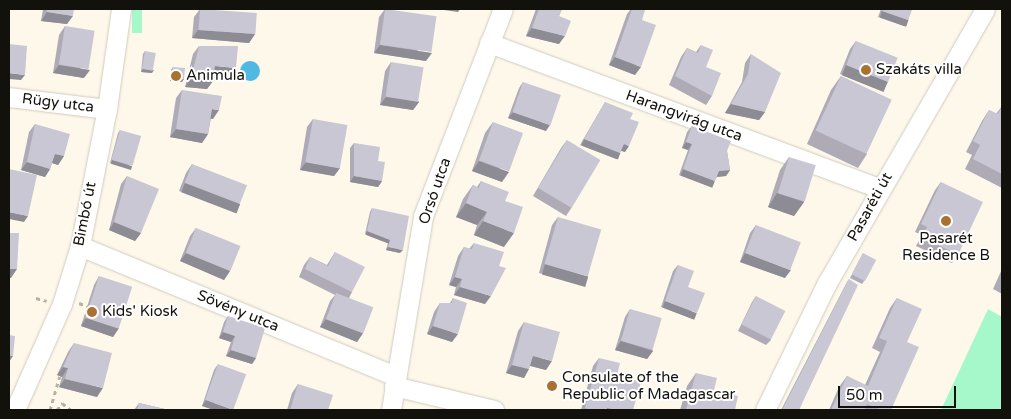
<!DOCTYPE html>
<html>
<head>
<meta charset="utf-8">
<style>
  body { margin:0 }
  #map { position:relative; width:1011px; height:419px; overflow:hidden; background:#fef8eb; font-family:"Varela Round",sans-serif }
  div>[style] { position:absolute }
  .green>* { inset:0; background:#a6f8ca; transform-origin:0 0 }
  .water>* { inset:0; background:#51b8e2 }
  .round { border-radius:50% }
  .path>* { height:3px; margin-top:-1.5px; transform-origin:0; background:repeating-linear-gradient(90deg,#b6b2a7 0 4px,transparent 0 8px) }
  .roads { filter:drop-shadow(0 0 1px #d0cabe) drop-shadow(0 0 1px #d0cabe) }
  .minor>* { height:19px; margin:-9.5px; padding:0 9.5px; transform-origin:9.5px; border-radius:9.5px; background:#fff }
  .wall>* { inset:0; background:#aeabb6 }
  .shaded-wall>* { inset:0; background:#8d8b94; transform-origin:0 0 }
  .building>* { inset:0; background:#cac7d4; transform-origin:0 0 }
  .dots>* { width:14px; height:14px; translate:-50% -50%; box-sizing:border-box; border:2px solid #fff; border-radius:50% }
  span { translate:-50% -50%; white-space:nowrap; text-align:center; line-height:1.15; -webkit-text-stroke:4px #fff; paint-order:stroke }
  .poi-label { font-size:15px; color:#13110c }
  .left { translate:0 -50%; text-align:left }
  .street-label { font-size:15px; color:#13110c }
  .frame { position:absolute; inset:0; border:10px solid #13110c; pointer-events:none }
  .scale { position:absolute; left:838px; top:386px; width:118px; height:22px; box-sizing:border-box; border:2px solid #13110c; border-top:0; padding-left:6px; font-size:15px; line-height:18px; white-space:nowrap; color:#13110c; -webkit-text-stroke:4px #fff; paint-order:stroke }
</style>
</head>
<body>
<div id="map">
  <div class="green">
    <div style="left:132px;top:9px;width:10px;height:24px"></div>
    <div style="clip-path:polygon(988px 309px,1002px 317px,1002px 410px,941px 410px)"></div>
  </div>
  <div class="water">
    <div class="round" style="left:240px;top:61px;width:20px;height:20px"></div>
  </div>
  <div class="path">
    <div style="left:36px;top:298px;width:11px;rotate:15deg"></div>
    <div style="left:79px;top:303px;width:9px;rotate:21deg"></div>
    <div style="left:50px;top:410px;width:35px;rotate:-74deg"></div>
    <div style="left:57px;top:410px;width:9px;rotate:-54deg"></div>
    <div style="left:62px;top:403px;width:11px;rotate:38deg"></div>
  </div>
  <div class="roads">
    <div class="minor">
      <div style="left:489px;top:43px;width:416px;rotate:20.4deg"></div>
      <div style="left:9px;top:97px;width:99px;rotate:7deg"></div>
      <div style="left:80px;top:246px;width:342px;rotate:22.4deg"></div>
      <div style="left:394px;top:386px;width:103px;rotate:13.5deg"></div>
      <div style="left:15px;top:410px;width:116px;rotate:-66.1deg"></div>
      <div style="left:62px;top:304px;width:61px;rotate:-72.8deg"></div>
      <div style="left:80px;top:246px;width:140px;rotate:-78.9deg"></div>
      <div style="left:107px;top:109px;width:101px;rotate:-82deg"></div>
      <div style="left:391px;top:410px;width:197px;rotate:-80.6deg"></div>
      <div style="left:423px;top:216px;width:222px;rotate:-68.9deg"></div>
      <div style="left:765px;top:410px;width:141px;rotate:-64deg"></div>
      <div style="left:827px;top:283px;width:316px;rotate:-60deg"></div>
    </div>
  </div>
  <div class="wall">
    <div style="clip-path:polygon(43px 9px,74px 9px,67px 24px,41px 21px)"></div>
    <div style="clip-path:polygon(200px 9px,255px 34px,249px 43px,192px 38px,194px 17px)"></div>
    <div style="clip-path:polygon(385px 9px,426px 61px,374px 53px,379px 17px)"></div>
    <div style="clip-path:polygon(536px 9px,562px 9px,559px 16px,559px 44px,526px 36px)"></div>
    <div style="clip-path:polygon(631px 9px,642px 9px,642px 20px,635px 75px,609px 65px,627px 14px)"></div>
    <div style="clip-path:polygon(881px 9px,912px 9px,908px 20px,904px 26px,878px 17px)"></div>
    <div style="clip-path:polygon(65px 26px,84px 78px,53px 73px,59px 35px)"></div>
    <div style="clip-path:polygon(856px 41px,888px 82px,882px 91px,840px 74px,850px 49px)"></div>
    <div style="clip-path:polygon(701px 45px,712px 96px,706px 105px,669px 85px,681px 57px,687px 48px,696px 52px)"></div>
    <div style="clip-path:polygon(199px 46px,230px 77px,214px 75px,213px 81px,207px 89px,185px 87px,193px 54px)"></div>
    <div style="clip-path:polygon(145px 51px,152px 73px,141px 72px,143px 54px)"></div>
    <div style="clip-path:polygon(751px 54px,765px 112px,759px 120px,725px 113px,742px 82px,745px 63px)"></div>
    <div style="clip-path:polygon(391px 62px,419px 102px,413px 110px,380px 105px,385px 71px)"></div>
    <div style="clip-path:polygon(173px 67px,182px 82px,170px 81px,171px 70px)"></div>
    <div style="clip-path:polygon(841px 76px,867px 154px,858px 168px,807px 144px,831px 90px)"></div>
    <div style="clip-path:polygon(523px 82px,546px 131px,508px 118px,519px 88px)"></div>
    <div style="clip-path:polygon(182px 90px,213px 119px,211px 118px,208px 134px,202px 143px,170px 137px,176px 98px)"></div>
    <div style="clip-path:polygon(605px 102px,630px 119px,625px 152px,621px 151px,616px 159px,580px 145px)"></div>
    <div style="clip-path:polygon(1002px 106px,1002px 188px,965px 169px,972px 155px,966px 152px,982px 121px,989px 110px,996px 114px)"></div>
    <div style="clip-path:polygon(313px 119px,340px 168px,334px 176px,300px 170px,307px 127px)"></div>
    <div style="clip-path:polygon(493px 122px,502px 182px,472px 171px,485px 133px)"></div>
    <div style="clip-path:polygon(35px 124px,64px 156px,58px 165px,52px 163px,50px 169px,45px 177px,21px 170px,29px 132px)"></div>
    <div style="clip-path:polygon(692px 126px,727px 151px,730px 170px,726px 176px,717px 177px,711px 187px,679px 175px,688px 150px,682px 148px,687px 132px)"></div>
    <div style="clip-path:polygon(120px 130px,130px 169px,110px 163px,118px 133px)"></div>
    <div style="clip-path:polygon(567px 140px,572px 207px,566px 216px,533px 196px,561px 148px)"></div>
    <div style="clip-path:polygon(354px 143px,378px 161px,382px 181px,378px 187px,350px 182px,350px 148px)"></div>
    <div style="clip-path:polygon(789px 157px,804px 202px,794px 216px,768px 207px,780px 170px)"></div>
    <div style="clip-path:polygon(192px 164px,240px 204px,235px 212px,179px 191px,186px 173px)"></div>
    <div style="clip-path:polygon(127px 176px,141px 233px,135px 241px,109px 230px,121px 184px)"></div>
    <div style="clip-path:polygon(481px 181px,505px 201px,504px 247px,474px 235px,477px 225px,456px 217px,463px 199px,473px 185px,477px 187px)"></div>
    <div style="clip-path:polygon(941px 182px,958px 255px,952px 263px,916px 246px,922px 235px,915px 232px,935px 190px)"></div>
    <div style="clip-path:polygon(372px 208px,400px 253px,386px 250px,388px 243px,365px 234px,370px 212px)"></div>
    <div style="clip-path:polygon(558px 217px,582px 285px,539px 273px,552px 225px)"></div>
    <div style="clip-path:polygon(756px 225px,785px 278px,740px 262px,750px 233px)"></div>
    <div style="clip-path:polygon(196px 228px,230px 271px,224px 280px,180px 261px,190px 236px)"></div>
    <div style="clip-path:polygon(474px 243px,485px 304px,454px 295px,456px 287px,449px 285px,458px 256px,464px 247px,469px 249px)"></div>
    <div style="clip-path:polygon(335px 252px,352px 292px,349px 298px,363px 333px,357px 342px,320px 327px,330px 301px,335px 295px,299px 277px,304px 265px,310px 257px,327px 265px)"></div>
    <div style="clip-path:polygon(863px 253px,864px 281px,862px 284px,850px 278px)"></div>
    <div style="clip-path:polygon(678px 265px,688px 287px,693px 319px,661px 307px,673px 271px)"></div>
    <div style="clip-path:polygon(1002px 269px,1002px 294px,993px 289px)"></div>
    <div style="clip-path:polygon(99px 276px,119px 328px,113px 337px,81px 326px,94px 285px)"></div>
    <div style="clip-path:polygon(849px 279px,799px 410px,781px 410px,847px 282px)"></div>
    <div style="clip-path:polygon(756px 296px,771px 340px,766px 345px,738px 331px,752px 302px)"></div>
    <div style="clip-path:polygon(453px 298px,452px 342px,427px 334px,434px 312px,440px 303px,450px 303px)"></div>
    <div style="clip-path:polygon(897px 298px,907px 342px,891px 410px,829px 410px,839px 387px,847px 376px,865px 385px,880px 352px,872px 348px,890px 308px)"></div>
    <div style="clip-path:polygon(630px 309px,653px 351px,647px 359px,615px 350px,625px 317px)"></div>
    <div style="clip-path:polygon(228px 316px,256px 358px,252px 364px,226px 356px,231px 342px,219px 338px,224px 322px)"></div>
    <div style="clip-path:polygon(524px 322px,546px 370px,530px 366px,524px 378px,506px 373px,518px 331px)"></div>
    <div style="clip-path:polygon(74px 343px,97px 397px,59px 387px,62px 377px,57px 375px,68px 352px)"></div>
    <div style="clip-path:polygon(599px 358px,617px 375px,633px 410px,581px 410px,593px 366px)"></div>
    <div style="clip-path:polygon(218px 364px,214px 410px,202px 406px,214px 370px)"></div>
    <div style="clip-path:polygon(696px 373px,714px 390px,735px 410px,680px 410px,687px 386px)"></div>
    <div style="clip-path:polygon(298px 384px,328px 410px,287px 410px,292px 393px)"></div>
    <div style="clip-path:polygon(139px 403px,169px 410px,134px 410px)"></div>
  </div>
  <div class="shaded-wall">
    <div style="clip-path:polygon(437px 9px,460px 9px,458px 12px)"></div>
    <div style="left:882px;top:11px;width:28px;height:7px;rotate:19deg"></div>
    <div style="clip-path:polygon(47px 12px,73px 16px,67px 24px,41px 21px)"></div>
    <div style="clip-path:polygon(532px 28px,565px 36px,559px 44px,526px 36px)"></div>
    <div style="clip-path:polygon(198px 30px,255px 34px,249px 43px,192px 38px)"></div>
    <div style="clip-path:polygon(380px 45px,432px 53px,426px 61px,374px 53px)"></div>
    <div style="clip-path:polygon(615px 57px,641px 67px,635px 75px,609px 65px)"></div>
    <div style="clip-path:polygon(59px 65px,90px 70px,84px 78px,53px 73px)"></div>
    <div style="left:846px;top:65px;width:45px;height:11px;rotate:22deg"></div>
    <div style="clip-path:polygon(215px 66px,236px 68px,230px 77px,209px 74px)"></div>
    <div style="clip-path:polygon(143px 69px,154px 70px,152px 73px,141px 72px)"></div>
    <div style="clip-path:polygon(9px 73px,25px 75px,21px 80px,9px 79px)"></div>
    <div style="clip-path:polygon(172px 78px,184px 79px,182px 82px,170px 81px)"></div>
    <div style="clip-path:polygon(191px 78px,213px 81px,207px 89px,185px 87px)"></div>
    <div style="clip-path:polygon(386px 97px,419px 102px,413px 110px,380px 105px)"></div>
    <div style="clip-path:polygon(731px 104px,765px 112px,759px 120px,725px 113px)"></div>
    <div style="clip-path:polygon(212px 109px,219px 110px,213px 119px,206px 118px)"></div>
    <div style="clip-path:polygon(513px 112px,550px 125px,546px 131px,508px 118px)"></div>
    <div style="clip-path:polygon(176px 129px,208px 134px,202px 143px,170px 137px)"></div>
    <div style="left:584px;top:139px;width:39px;height:7px;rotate:21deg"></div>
    <div style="clip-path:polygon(686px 142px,692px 144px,688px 150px,682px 148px)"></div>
    <div style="clip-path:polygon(624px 144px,629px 146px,625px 152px,620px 150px)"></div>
    <div style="clip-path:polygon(55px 154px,64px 156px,58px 165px,49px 162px)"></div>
    <div style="left:112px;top:160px;width:21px;height:4px;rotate:17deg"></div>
    <div style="clip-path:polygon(479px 161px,509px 172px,502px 182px,472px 171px)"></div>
    <div style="clip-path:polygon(27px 162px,50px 169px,45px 177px,21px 170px)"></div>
    <div style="clip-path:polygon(306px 162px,340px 168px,334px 176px,300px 170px)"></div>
    <div style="left:683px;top:169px;width:34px;height:7px;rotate:21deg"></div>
    <div style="clip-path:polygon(730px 170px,726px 176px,715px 177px,719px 171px)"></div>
    <div style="clip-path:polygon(354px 176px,382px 181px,378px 187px,350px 182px)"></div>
    <div style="left:185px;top:183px;width:59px;height:10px;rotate:21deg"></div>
    <div style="clip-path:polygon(777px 193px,804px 202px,794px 216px,768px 207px)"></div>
    <div style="clip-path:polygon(466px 203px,487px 212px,477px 225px,456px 217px)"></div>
    <div style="clip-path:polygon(9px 212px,28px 216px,24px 222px,9px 219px)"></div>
    <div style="clip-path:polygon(483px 221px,514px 233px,504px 247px,474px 235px)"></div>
    <div style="clip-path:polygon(114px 222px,141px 233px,135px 241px,109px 230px)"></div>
    <div style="left:367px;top:231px;width:25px;height:4px;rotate:21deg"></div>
    <div style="clip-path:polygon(388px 247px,403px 250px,400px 253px,386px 250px)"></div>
    <div style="clip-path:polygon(186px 253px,230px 271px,224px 280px,180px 261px)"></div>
    <div style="clip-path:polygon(745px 253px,791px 270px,785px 278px,740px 262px)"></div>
    <div style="left:545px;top:264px;width:45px;height:11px;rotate:16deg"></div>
    <div style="clip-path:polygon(9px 269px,17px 269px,11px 278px,9px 278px)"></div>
    <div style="clip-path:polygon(455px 277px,462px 279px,456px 287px,449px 285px)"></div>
    <div style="clip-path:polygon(460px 287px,491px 296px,485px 304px,454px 295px)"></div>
    <div style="left:665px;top:301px;width:34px;height:7px;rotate:21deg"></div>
    <div style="clip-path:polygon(86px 318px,119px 328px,113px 337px,81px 326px)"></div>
    <div style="clip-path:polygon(326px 319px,363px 333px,357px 342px,320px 327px)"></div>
    <div style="clip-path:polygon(433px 326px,458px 334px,452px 342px,427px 334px)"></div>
    <div style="clip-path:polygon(223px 332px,235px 336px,231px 342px,219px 338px)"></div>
    <div style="clip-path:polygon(621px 341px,653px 351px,647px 359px,615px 350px)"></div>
    <div style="clip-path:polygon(231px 350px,256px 358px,252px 364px,226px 356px)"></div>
    <div style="clip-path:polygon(9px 355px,13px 356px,9px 362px)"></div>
    <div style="clip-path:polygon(533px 356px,552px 361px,546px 370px,527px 365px)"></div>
    <div style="clip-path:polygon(512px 365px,529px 369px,524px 378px,506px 373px)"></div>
    <div style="clip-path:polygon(63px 367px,68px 368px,62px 377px,57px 375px)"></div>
    <div style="clip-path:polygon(65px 379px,103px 388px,97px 397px,59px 387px)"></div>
    <div style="clip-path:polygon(206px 400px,234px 410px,214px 410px,202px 406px)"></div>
    <div style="clip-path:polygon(607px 408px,617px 410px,606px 410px)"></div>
  </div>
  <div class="building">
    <div style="clip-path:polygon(47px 9px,74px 9px,73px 16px,47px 12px)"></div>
    <div style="left:200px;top:9px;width:57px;height:21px;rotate:4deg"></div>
    <div style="left:385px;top:9px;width:52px;height:36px;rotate:8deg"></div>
    <div style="clip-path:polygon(539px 9px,562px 9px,559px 16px,571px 21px,565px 36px,532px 28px)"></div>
    <div style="clip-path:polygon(632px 9px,642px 9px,645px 10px,642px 20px,656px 25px,641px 67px,615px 57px)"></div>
    <div style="clip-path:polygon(883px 9px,912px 9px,908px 20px,882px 11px)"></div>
    <div style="left:65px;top:26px;width:30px;height:39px;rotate:9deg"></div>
    <div style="left:856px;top:41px;width:45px;height:26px;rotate:22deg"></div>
    <div style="clip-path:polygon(9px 44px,27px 46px,25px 75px,9px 73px)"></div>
    <div style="clip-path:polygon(701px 45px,713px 50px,706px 67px,721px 73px,712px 96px,675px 76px,687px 48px,698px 53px)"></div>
    <div style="clip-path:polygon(199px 46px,238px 46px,236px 68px,215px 66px,213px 81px,191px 78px)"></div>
    <div style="left:145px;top:51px;width:11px;height:18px;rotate:10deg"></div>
    <div style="clip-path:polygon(751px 54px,781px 73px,765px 112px,731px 104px,748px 74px)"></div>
    <div style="left:391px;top:62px;width:33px;height:35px;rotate:9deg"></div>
    <div style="left:173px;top:67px;width:12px;height:11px;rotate:5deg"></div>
    <div style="left:841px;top:76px;width:56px;height:60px;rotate:25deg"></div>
    <div style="left:523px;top:82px;width:40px;height:32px;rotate:19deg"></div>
    <div style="clip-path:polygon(182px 90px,222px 96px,219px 110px,212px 109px,208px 134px,176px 129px)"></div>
    <div style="clip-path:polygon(605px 102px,633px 113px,630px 119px,639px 122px,629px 146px,624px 144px,620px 153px,584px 139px)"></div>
    <div style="clip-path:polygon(1002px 106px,1002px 174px,973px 159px,980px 145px,973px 141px,989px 110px,998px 114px)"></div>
    <div style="left:313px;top:119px;width:35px;height:44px;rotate:10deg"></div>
    <div style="left:493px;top:122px;width:32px;height:41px;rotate:20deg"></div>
    <div style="clip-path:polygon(35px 124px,70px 134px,64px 156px,55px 154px,50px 169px,27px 162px)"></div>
    <div style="clip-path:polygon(692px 126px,731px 141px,727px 151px,730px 170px,719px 171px,715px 181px,683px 169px,692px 144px,686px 142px)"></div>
    <div style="left:120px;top:130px;width:22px;height:31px;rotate:16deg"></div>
    <div style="left:567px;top:140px;width:39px;height:56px;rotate:31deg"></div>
    <div style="clip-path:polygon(354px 143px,380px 147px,378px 161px,385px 162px,382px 181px,354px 176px)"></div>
    <div style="left:789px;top:157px;width:28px;height:38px;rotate:17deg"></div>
    <div style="left:192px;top:164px;width:59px;height:20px;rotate:21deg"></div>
    <div style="clip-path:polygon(9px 169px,37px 175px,28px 216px,9px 212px)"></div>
    <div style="clip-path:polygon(127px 176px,159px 189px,141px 233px,114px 222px)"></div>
    <div style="clip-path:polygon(481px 181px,509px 192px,505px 201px,523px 207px,514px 233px,483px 221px,487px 212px,466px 203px,473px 185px,479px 188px)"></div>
    <div style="clip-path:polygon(941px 182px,983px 202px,958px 255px,922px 237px,927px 227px,921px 224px)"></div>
    <div style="clip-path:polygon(372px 208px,409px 216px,403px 250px,388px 247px,390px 240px,367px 231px)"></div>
    <div style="left:558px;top:217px;width:45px;height:49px;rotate:16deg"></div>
    <div style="left:756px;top:225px;width:48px;height:30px;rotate:21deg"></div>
    <div style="left:196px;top:228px;width:48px;height:27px;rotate:22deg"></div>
    <div style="clip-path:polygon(9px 233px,19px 233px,17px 269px,9px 269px)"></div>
    <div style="clip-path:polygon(474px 243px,504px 252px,499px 266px,506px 268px,491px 296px,460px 287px,462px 279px,455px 277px,464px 247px,472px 249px)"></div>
    <div style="clip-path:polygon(335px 252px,365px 267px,352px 292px,305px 269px,310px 257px,328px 266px)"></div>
    <div style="left:863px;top:253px;width:15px;height:24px;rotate:28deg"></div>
    <div style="clip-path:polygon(678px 265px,694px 271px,688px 287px,705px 293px,697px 313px,665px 301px)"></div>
    <div style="left:99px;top:276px;width:35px;height:44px;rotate:18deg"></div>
    <div style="clip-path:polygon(849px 279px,858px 285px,799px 410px,782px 410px)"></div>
    <div style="left:336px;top:293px;width:40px;height:28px;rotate:21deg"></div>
    <div style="left:756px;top:296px;width:33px;height:32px;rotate:27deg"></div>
    <div style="clip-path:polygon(453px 298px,467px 303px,458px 334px,433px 326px,440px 303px,452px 303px)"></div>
    <div style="clip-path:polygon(897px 298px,922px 309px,907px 342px,919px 347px,891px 410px,881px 410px,867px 404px,864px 410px,831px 410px,847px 376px,868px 386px,887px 341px,879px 338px)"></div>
    <div style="left:630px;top:309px;width:33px;height:33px;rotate:16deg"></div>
    <div style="clip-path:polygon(228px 316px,265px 328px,256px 358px,231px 350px,235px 336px,223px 332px)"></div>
    <div style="clip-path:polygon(524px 322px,560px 332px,552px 361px,533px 356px,529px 369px,512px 365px)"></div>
    <div style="clip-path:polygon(9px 335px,15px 336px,13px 356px,9px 355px)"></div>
    <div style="clip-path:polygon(74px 343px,112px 353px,103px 388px,65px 379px,68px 368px,63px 367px)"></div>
    <div style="clip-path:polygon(599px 358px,620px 363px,617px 375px,641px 382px,633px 410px,617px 410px,607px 408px,607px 410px,592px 410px,585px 408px)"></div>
    <div style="left:218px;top:364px;width:30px;height:38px;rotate:20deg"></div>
    <div style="clip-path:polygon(696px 373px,717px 378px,714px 390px,738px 396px,735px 410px,686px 410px)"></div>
    <div style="clip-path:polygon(298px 384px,333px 395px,328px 410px,290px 410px)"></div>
    <div style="clip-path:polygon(139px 403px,169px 410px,137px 410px)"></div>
  </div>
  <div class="dots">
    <div style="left:866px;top:70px;background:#aa7130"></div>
    <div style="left:176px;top:76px;background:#aa7130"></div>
    <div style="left:946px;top:221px;background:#aa7130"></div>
    <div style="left:92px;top:312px;background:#aa7130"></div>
    <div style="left:552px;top:386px;background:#aa7130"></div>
  </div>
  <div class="poi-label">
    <span class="left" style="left:876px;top:70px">Szakáts villa</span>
    <span class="left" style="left:186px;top:76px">Animula</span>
    <span style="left:946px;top:247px">Pasarét<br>Residence B</span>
    <span class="left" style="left:102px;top:312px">Kids' Kiosk</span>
    <span class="left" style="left:562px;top:386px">Consulate of the<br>Republic of Madagascar</span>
  </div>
  <div class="street-label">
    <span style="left:58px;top:103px;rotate:7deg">Rügy utca</span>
    <span style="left:684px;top:116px;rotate:20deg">Harangvirág utca</span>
    <span style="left:435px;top:191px;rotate:-71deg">Orsó utca</span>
    <span style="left:870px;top:207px;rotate:-61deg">Pasaréti út</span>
    <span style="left:85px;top:214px;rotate:-79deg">Bimbó út</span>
    <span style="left:238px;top:311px;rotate:22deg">Sövény utca</span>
  </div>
  <div class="frame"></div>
  <div class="scale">50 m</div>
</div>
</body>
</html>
